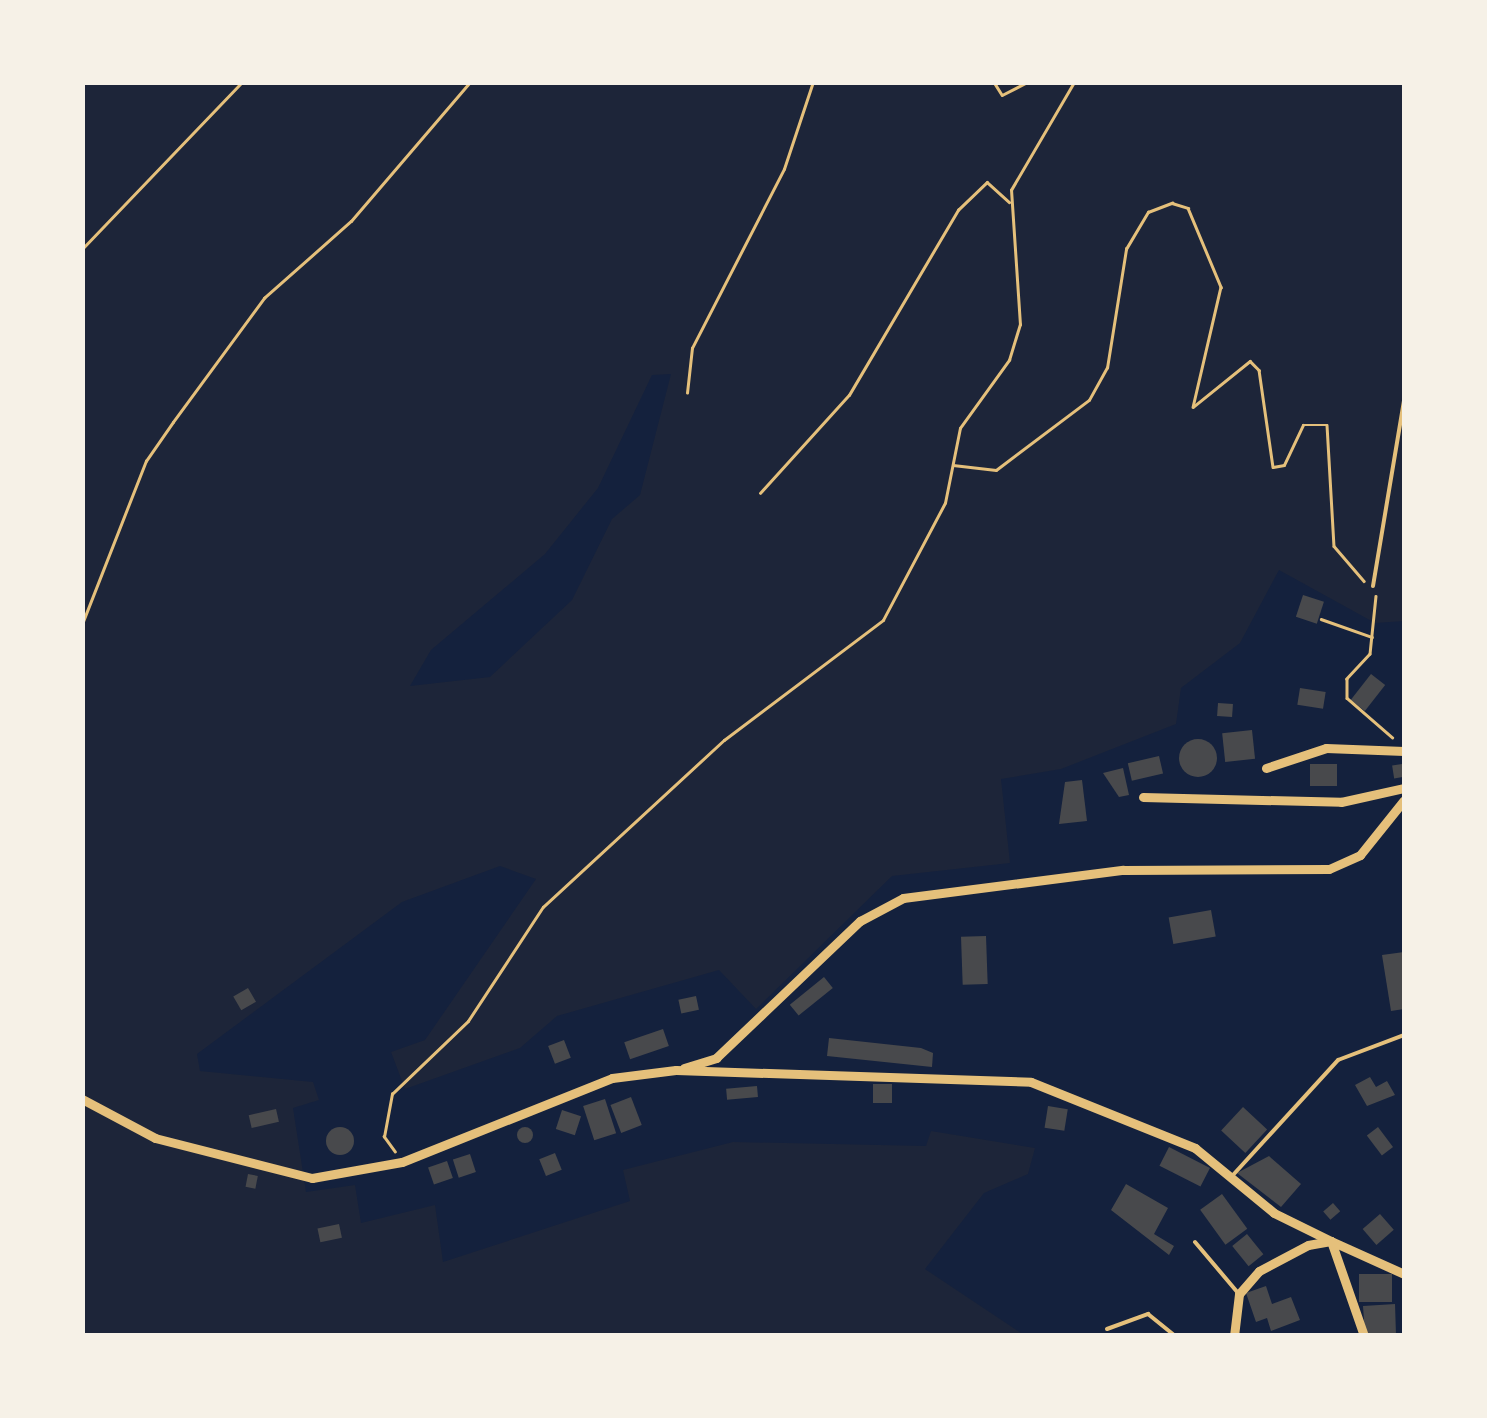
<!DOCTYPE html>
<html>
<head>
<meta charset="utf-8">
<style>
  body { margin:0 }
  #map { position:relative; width:1487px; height:1418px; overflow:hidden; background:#14213d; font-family:"Roboto Condensed",sans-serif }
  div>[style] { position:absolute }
  .green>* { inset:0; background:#1d2539 }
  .building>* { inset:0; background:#48494c; transform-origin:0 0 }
  .round { border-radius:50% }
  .path>* { height:2.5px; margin:-1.25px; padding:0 1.25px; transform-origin:1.25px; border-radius:1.25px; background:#e5c07b }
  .service>* { height:4px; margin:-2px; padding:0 2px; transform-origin:2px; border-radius:2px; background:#e5c07b }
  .minor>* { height:9px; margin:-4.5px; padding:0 4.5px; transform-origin:4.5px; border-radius:4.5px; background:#e5c07b }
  span { translate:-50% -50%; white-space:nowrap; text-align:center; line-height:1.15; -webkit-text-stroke:9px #f6f1e7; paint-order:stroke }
  .frame { position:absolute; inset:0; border:85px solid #f6f1e7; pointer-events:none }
</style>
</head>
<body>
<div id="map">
  <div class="green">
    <div style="clip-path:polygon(evenodd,83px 83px,1404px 83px,1404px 621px,1375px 623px,1279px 570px,1240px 643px,1181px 688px,1176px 724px,1061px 769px,1001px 779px,1010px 863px,892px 876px,756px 1009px,719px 970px,557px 1016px,520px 1048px,405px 1089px,391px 1052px,425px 1040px,536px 879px,500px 866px,402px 902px,197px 1054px,200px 1071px,313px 1082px,319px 1100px,293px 1108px,306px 1192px,355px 1185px,361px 1223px,435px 1205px,443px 1262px,630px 1201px,623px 1170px,733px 1142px,926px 1146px,931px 1131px,1035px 1148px,1028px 1174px,984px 1193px,925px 1269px,1024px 1335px,83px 1335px,83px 83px,671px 374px,640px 495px,612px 519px,572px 600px,490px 677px,410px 686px,431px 650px,545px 554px,598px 488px,652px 375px,671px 374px)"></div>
  </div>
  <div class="building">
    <div style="left:1303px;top:595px;width:22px;height:23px;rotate:18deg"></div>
    <div style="left:1371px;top:674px;width:18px;height:33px;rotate:38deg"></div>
    <div style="left:1300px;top:688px;width:26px;height:17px;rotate:9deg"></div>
    <div style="left:1218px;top:703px;width:15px;height:13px;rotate:4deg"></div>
    <div style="left:1252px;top:730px;width:29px;height:30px;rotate:84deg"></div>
    <div class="round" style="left:1179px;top:739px;width:38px;height:38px"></div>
    <div style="left:1159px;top:756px;width:18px;height:32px;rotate:77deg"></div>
    <div style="left:1310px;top:764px;width:27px;height:22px"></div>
    <div style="left:1402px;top:764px;width:13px;height:10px;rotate:81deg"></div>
    <div style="clip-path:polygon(1123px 768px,1129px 795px,1119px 797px,1103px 773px)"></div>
    <div style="clip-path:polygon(1082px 780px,1087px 821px,1059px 824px,1065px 782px)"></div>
    <div style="left:1211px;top:910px;width:27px;height:43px;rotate:80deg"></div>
    <div style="left:986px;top:936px;width:48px;height:25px;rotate:88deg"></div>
    <div style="clip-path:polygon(1404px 952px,1404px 1009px,1391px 1011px,1382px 955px)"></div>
    <div style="left:824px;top:977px;width:14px;height:44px;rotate:51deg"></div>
    <div style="left:248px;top:988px;width:16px;height:17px;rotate:60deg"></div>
    <div style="left:696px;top:996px;width:14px;height:18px;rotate:78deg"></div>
    <div style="left:663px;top:1029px;width:18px;height:41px;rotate:71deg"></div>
    <div style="clip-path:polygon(829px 1038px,921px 1048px,933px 1053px,932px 1067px,827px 1056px)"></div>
    <div style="left:564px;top:1040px;width:19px;height:17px;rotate:69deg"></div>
    <div style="clip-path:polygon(1370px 1077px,1376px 1087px,1387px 1081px,1395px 1095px,1367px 1106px,1355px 1085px)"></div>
    <div style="left:892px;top:1084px;width:19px;height:19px;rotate:90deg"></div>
    <div style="left:757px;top:1086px;width:11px;height:31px;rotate:85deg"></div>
    <div style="left:631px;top:1097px;width:30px;height:22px;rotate:69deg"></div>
    <div style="left:605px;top:1099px;width:36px;height:23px;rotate:72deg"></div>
    <div style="left:1048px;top:1106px;width:20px;height:22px;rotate:9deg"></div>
    <div style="left:1243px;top:1107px;width:33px;height:32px;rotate:43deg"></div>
    <div style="left:276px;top:1109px;width:13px;height:28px;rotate:77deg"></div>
    <div style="left:562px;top:1110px;width:20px;height:20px;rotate:18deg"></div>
    <div class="round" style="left:517px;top:1127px;width:16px;height:16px"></div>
    <div style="left:1378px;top:1127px;width:25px;height:14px;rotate:53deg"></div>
    <div class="round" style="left:326px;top:1127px;width:28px;height:28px"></div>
    <div style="left:1169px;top:1147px;width:46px;height:21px;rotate:27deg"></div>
    <div style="left:555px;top:1153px;width:18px;height:17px;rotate:68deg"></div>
    <div style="left:470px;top:1154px;width:19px;height:18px;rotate:72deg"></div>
    <div style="clip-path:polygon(1269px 1156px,1301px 1184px,1281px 1207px,1237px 1173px)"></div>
    <div style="left:447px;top:1161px;width:18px;height:20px;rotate:71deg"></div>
    <div style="left:248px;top:1174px;width:10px;height:13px;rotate:11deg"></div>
    <div style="clip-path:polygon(1126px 1184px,1168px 1208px,1154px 1234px,1174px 1246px,1169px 1255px,1111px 1210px)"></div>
    <div style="left:1222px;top:1194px;width:43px;height:27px;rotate:54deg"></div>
    <div style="left:1333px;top:1203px;width:11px;height:13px;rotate:49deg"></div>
    <div style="left:1380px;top:1214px;width:21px;height:23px;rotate:49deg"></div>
    <div style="left:339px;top:1224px;width:14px;height:22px;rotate:78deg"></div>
    <div style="left:1247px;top:1234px;width:26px;height:19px;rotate:51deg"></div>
    <div style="left:1392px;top:1274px;width:28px;height:33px;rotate:90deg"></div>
    <div style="clip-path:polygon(1266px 1286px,1272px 1304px,1291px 1297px,1300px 1320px,1271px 1331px,1267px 1318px,1256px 1322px,1246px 1293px)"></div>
    <div style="clip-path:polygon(1395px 1304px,1396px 1336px,1365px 1334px,1363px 1306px)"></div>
  </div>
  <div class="path">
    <div style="left:994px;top:82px;width:15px;rotate:58deg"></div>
    <div style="left:1002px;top:95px;width:28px;rotate:-27deg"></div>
    <div style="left:82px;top:249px;width:231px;rotate:-46.2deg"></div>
    <div style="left:687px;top:393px;width:45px;rotate:-83.7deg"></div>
    <div style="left:692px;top:348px;width:201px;rotate:-62.8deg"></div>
    <div style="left:784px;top:169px;width:92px;rotate:-71.6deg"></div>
    <div style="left:953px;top:465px;width:43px;rotate:6.6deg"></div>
    <div style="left:996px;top:470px;width:116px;rotate:-37deg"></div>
    <div style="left:1089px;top:400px;width:37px;rotate:-61deg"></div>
    <div style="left:1107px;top:368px;width:121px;rotate:-80.9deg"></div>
    <div style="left:1126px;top:249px;width:43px;rotate:-59.3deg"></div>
    <div style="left:1148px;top:212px;width:26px;rotate:-21deg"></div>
    <div style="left:1172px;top:203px;width:17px;rotate:17deg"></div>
    <div style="left:1188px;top:208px;width:86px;rotate:67.3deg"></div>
    <div style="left:1221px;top:287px;width:123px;rotate:103.1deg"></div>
    <div style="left:1193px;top:407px;width:73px;rotate:-38.9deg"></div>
    <div style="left:1250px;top:361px;width:13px;rotate:45deg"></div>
    <div style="left:1259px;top:370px;width:98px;rotate:81.8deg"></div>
    <div style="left:1273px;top:467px;width:11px;rotate:-10deg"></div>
    <div style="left:1284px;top:465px;width:44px;rotate:-64.6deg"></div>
    <div style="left:1303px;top:425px;width:24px"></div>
    <div style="left:1327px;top:425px;width:121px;rotate:86.7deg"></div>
    <div style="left:1334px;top:546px;width:46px;rotate:49.4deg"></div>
    <div style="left:760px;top:493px;width:132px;rotate:-47.8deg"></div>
    <div style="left:849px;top:395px;width:215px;rotate:-59.5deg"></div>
    <div style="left:958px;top:210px;width:40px;rotate:-44deg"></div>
    <div style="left:987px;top:182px;width:30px;rotate:42deg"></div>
    <div style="left:1376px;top:596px;width:58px;rotate:95.9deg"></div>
    <div style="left:1370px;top:654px;width:34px;rotate:133deg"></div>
    <div style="left:1347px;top:679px;width:19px;rotate:90deg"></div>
    <div style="left:1347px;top:698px;width:60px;rotate:40.9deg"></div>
    <div style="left:1321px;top:619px;width:54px;rotate:19.4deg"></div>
    <div style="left:82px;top:624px;width:175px;rotate:-68.6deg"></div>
    <div style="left:146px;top:461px;width:47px;rotate:-55.3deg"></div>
    <div style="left:173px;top:422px;width:154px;rotate:-53.7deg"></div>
    <div style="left:264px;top:298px;width:116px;rotate:-41.5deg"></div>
    <div style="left:351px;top:221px;width:183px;rotate:-49.4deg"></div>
    <div style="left:395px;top:1152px;width:19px;rotate:-126deg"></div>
    <div style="left:384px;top:1137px;width:44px;rotate:-79.5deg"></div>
    <div style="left:392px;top:1094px;width:105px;rotate:-43.8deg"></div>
    <div style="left:468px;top:1021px;width:136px;rotate:-56.7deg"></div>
    <div style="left:543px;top:907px;width:246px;rotate:-42.7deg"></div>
    <div style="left:724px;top:740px;width:199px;rotate:-37deg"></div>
    <div style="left:883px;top:620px;width:132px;rotate:-62.1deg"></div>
    <div style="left:945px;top:503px;width:76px;rotate:-78.7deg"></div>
    <div style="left:960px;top:428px;width:84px;rotate:-54.2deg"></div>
    <div style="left:1009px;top:360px;width:37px;rotate:-73deg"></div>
    <div style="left:1020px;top:325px;width:135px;rotate:-93.8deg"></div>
    <div style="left:1011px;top:190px;width:125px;rotate:-59.7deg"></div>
  </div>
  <div class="service">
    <div style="left:1373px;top:586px;width:188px;rotate:-80.5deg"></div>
    <div style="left:1233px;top:1175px;width:156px;rotate:-47.6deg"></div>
    <div style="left:1338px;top:1060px;width:71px;rotate:-20.7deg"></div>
    <div style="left:1195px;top:1242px;width:68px;rotate:49.8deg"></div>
    <div style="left:1107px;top:1329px;width:44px;rotate:-20.1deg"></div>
    <div style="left:1148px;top:1314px;width:35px;rotate:39deg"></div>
  </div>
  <div class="minor">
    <div style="left:1266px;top:768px;width:63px;rotate:-18.4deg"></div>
    <div style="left:1326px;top:748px;width:78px;rotate:2.2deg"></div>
    <div style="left:1143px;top:797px;width:198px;rotate:1.4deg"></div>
    <div style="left:1341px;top:802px;width:65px;rotate:-12.5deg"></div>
    <div style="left:684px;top:1068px;width:34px;rotate:-17deg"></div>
    <div style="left:716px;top:1058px;width:199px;rotate:-43.6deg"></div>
    <div style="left:860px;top:921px;width:49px;rotate:-28.1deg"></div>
    <div style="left:903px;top:898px;width:222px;rotate:-7.3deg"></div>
    <div style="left:1123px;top:870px;width:206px;rotate:-0.3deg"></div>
    <div style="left:1329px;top:869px;width:34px;rotate:-24deg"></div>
    <div style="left:1360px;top:855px;width:70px;rotate:-51.3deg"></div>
    <div style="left:82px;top:1099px;width:83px;rotate:28.1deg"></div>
    <div style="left:155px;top:1138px;width:162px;rotate:14.3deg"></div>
    <div style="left:312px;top:1178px;width:91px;rotate:-10.1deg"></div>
    <div style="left:402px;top:1162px;width:226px;rotate:-21.8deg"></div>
    <div style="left:612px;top:1078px;width:64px;rotate:-7.1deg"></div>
    <div style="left:676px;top:1070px;width:355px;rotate:1.9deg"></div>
    <div style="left:1031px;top:1082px;width:177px;rotate:21.9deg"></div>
    <div style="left:1195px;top:1148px;width:102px;rotate:39.4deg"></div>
    <div style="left:1274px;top:1213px;width:64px;rotate:26.2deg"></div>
    <div style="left:1331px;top:1241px;width:101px;rotate:70.8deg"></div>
    <div style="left:1234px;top:1336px;width:42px;rotate:-83.2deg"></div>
    <div style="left:1239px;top:1294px;width:30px;rotate:-49deg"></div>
    <div style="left:1259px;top:1271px;width:55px;rotate:-28deg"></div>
    <div style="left:1308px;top:1245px;width:23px;rotate:-10deg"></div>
    <div style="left:1331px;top:1241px;width:80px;rotate:24.3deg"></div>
  </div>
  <div class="frame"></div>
</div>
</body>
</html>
